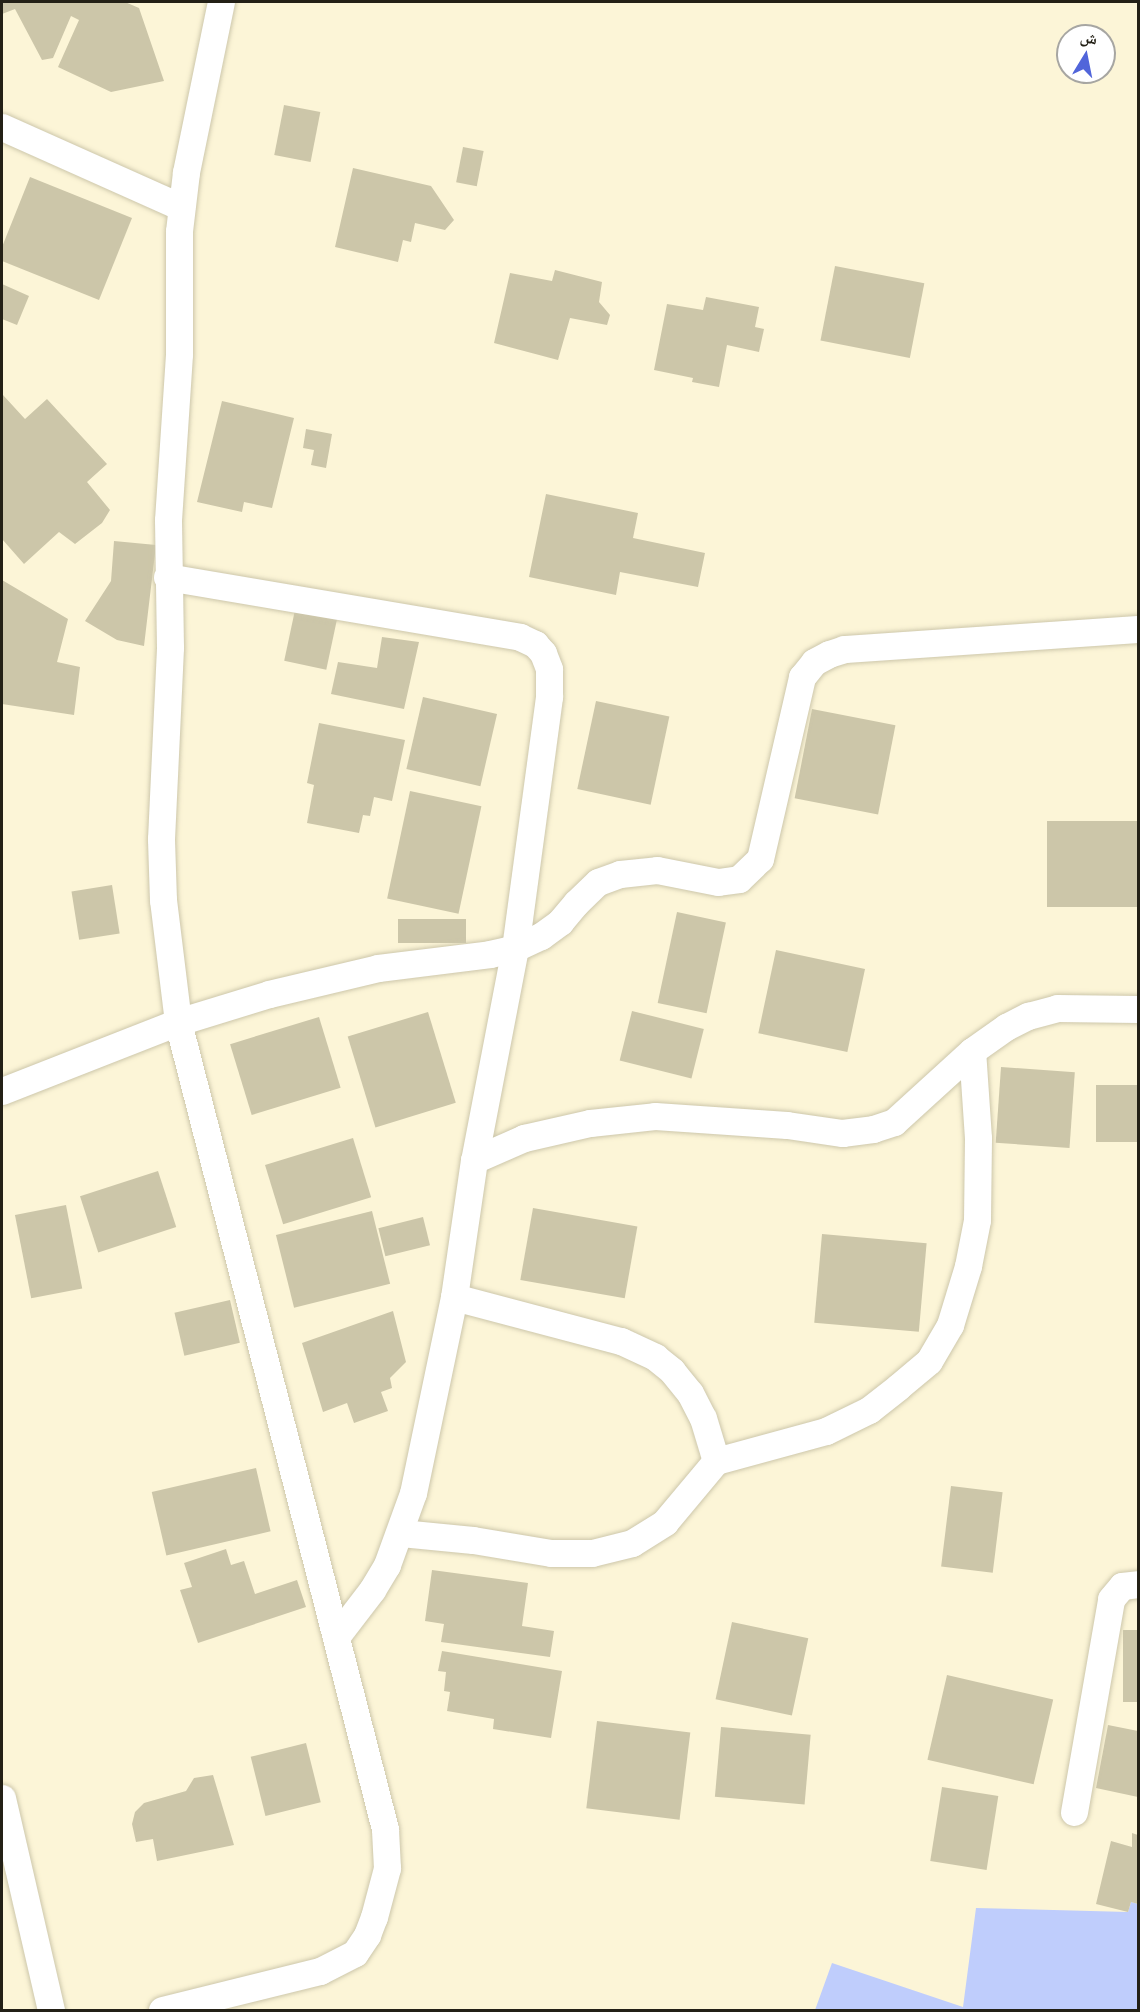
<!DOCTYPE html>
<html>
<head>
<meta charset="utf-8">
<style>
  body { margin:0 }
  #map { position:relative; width:1140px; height:2012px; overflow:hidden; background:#fcf5d7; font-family:Roboto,"Noto Naskh Arabic",sans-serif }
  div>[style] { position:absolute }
  .green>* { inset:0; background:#bfcdfc }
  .building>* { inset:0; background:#ccc6a9; transform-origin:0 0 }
  .roads { filter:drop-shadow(0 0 2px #cdc7ab) drop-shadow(0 0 2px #cdc7ab) }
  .street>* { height:27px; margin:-13.5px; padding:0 13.5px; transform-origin:13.5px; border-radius:13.5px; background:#fff }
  span { translate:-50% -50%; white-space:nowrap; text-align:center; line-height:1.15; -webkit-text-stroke:4.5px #fff; paint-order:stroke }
  .frame { position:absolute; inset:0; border:3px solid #232016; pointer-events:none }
  .north { position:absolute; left:1056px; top:24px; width:60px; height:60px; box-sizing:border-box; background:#fff; border:2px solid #a7a6a2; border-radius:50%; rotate:10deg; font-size:16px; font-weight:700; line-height:24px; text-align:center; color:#232016 }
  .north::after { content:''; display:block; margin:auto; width:21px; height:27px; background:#5165da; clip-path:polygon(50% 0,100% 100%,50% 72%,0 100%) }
</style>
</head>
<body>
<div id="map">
  <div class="green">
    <div style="clip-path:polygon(1131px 1902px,1138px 1904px,1138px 2010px,815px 2010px,832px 1963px,963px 2007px,976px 1908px,1128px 1912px)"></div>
  </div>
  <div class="building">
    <div style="clip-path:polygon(2px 2px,125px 2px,139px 8px,164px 81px,111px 92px,58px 67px,79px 20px,71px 16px,53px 58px,42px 60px,15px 9px,2px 14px)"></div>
    <div style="left:284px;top:105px;width:37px;height:51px;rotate:11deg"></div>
    <div style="left:463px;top:147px;width:21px;height:36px;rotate:11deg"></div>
    <div style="clip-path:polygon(353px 168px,431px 186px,454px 220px,445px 230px,415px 223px,411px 242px,403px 240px,398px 262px,335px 247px)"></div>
    <div style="clip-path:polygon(30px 177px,132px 218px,99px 300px,2px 261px,2px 247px)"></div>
    <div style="left:835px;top:266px;width:91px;height:76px;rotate:11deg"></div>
    <div style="clip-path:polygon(555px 270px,602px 282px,599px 302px,610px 315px,607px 325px,570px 318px,558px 360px,494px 343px,510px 273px,552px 281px)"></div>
    <div style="clip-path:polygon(2px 284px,29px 296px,17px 325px,2px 319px)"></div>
    <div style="clip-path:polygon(706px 297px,759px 307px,755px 327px,764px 329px,759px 352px,727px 345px,719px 387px,692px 382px,693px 378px,654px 370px,667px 304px,703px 310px)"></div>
    <div style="clip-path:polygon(3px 395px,25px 419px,47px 399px,107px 464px,87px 482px,110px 510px,102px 523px,75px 544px,59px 532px,24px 564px,2px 539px)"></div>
    <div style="clip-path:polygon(222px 401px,294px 418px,272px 508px,244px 502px,242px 512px,197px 502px)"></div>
    <div style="clip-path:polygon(306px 429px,332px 434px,326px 468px,311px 465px,314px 450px,303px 448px)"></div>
    <div style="clip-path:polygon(546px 494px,638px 513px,633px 538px,705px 553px,698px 587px,620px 572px,616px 595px,529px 577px)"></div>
    <div style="clip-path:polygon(114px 541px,156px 545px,144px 646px,117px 640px,85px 621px,111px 581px)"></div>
    <div style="clip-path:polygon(2px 580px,68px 619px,57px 662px,80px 667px,74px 715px,2px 704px)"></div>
    <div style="left:295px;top:610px;width:43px;height:52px;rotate:12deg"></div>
    <div style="clip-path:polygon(382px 637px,419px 642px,404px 709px,331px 694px,338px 662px,377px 668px)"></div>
    <div style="left:423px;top:697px;width:76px;height:74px;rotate:13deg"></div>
    <div style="left:596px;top:701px;width:75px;height:90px;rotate:12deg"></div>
    <div style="left:812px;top:709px;width:85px;height:91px;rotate:11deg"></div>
    <div style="clip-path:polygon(319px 723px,405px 740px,392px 801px,374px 797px,370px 816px,363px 815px,359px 833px,307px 823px,314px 785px,307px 783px)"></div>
    <div style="left:410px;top:791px;width:73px;height:110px;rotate:12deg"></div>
    <div style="left:1138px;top:821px;width:86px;height:91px;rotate:90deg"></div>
    <div style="left:112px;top:885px;width:49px;height:41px;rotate:81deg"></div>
    <div style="left:677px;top:912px;width:50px;height:93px;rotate:12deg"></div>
    <div style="left:398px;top:919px;width:68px;height:24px"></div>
    <div style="left:776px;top:950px;width:91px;height:85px;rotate:12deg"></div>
    <div style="left:632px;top:1011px;width:74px;height:51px;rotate:14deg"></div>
    <div style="left:428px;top:1012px;width:95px;height:84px;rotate:73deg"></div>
    <div style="left:319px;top:1017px;width:74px;height:93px;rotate:73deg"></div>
    <div style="left:1001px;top:1067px;width:74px;height:76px;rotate:4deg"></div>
    <div style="left:1138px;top:1085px;width:57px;height:42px;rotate:90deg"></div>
    <div style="left:353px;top:1138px;width:62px;height:92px;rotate:73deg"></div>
    <div style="left:158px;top:1171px;width:59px;height:82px;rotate:72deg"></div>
    <div style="left:66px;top:1205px;width:85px;height:52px;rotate:79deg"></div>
    <div style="left:533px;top:1208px;width:106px;height:73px;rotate:10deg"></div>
    <div style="left:372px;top:1211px;width:75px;height:99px;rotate:76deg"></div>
    <div style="left:423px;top:1217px;width:29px;height:46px;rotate:76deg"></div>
    <div style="left:822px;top:1234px;width:105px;height:89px;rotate:5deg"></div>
    <div style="left:230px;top:1300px;width:44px;height:57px;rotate:77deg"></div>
    <div style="clip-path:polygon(393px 1311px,406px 1362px,390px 1378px,392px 1388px,381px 1392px,388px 1411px,354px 1423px,347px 1403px,323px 1412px,302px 1343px)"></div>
    <div style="left:256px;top:1468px;width:65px;height:107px;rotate:77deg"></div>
    <div style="left:951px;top:1486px;width:52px;height:81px;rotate:7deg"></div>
    <div style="clip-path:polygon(226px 1549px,231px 1565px,244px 1561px,255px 1594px,297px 1580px,306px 1607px,198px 1643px,180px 1590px,192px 1587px,184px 1563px)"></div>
    <div style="clip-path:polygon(432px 1570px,528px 1583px,522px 1626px,554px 1631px,550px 1657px,441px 1642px,444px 1624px,425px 1621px)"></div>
    <div style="left:732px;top:1622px;width:78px;height:79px;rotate:12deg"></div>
    <div style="left:1123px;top:1630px;width:15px;height:72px"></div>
    <div style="clip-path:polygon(442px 1651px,562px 1671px,551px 1738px,493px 1729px,494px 1719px,447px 1711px,450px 1692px,444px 1691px,446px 1672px,438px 1671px)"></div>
    <div style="left:947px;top:1675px;width:109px;height:87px;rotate:13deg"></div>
    <div style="left:597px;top:1721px;width:94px;height:88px;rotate:7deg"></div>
    <div style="clip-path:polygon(1108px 1725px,1138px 1731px,1138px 1797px,1096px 1788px)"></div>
    <div style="left:721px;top:1727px;width:90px;height:70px;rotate:5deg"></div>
    <div style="left:306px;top:1743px;width:61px;height:57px;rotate:76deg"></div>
    <div style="clip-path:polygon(213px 1775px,234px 1845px,157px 1861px,153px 1839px,136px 1842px,132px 1824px,135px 1812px,144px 1803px,186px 1791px,194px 1778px)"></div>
    <div style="left:942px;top:1787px;width:57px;height:75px;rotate:9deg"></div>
    <div style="clip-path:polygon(1132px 1833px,1138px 1835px,1138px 1904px,1131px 1902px,1128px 1912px,1096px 1904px,1111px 1841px,1132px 1847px)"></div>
  </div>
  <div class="roads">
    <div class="street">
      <div style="left:2px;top:127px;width:196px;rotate:24.1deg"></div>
      <div style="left:167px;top:577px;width:358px;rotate:9.6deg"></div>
      <div style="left:520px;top:637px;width:17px;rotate:25deg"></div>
      <div style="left:535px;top:644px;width:12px;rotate:48deg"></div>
      <div style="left:543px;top:653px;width:17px;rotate:69deg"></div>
      <div style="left:549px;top:669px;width:28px;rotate:90deg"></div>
      <div style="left:549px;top:697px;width:253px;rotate:97.7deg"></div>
      <div style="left:515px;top:948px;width:216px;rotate:100.9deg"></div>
      <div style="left:474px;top:1160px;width:138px;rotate:98.3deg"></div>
      <div style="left:454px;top:1297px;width:200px;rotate:101.8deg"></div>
      <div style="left:413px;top:1493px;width:77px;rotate:109.9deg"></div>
      <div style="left:387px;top:1565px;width:29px;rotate:121deg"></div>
      <div style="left:372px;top:1590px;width:59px;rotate:127.5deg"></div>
      <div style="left:2px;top:1091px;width:189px;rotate:-21.4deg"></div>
      <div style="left:178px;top:1022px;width:95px;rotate:-17.1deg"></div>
      <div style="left:269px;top:994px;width:112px;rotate:-13.4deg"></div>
      <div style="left:378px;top:968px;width:113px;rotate:-7.1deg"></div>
      <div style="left:490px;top:954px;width:26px;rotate:-13deg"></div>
      <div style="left:515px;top:948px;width:29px;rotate:-25deg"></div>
      <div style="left:541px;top:936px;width:24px;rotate:-36deg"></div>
      <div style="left:560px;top:922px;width:25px;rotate:-50deg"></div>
      <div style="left:576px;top:903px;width:30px;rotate:-44deg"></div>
      <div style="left:598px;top:882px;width:23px;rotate:-20deg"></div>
      <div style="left:620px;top:874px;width:37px;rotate:-6deg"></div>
      <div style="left:657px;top:870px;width:62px;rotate:11.1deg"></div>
      <div style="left:718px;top:882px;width:21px;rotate:-8deg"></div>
      <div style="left:739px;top:879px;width:29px;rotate:-44deg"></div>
      <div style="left:760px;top:859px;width:187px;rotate:-77deg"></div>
      <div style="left:802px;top:677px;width:19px;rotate:-51deg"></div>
      <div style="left:814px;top:662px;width:17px;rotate:-28deg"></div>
      <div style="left:829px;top:654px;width:16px;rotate:-18deg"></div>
      <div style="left:844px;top:649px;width:295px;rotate:-3.9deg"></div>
      <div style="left:474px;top:1160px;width:55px;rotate:-23.7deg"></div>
      <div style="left:524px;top:1138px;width:68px;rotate:-12.8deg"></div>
      <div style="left:590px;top:1123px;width:65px;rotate:-6.1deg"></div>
      <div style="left:655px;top:1116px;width:132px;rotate:3.9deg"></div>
      <div style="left:787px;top:1125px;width:56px;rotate:8.3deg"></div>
      <div style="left:842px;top:1133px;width:31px;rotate:-7deg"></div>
      <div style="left:873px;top:1129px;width:22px;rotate:-18deg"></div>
      <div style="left:894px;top:1122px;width:105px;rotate:-42.3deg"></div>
      <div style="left:972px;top:1051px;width:42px;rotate:-35.2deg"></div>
      <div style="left:1006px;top:1027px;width:25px;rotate:-27deg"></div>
      <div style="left:1028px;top:1016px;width:30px;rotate:-15deg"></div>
      <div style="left:1057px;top:1008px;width:81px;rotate:0.7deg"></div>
      <div style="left:454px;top:1297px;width:173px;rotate:14.8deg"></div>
      <div style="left:621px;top:1341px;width:38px;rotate:25deg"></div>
      <div style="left:655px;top:1357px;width:22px;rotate:39deg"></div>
      <div style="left:672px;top:1371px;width:28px;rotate:51deg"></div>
      <div style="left:690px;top:1393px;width:28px;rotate:63deg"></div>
      <div style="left:703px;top:1418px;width:45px;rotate:73.2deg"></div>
      <div style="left:401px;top:1533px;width:72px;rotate:5.6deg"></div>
      <div style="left:473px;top:1540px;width:79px;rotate:9.5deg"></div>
      <div style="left:551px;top:1553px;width:41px"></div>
      <div style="left:592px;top:1553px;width:41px;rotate:-14deg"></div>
      <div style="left:632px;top:1543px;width:39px;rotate:-32deg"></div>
      <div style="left:665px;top:1522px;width:80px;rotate:-50.1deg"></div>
      <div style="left:716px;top:1461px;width:114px;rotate:-15.3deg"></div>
      <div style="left:826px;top:1431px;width:48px;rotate:-26deg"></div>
      <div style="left:869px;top:1410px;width:37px;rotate:-38deg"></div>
      <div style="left:898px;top:1387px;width:40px;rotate:-40deg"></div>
      <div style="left:929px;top:1361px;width:42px;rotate:-59.7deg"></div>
      <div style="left:950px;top:1325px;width:62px;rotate:-73deg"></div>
      <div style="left:968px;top:1266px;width:47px;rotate:-78.9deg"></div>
      <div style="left:977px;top:1220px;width:82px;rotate:-89.3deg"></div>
      <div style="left:978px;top:1138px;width:87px;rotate:-93.9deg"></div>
      <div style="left:2px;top:1798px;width:218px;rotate:77deg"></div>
      <div style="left:1074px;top:1812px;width:216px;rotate:-80.1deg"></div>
      <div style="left:1111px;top:1599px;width:17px;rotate:-50deg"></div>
      <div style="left:1122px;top:1586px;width:16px;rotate:-7deg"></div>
      <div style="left:162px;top:2010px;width:163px;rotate:-13.9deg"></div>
      <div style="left:320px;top:1971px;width:39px;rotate:-27deg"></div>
      <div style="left:355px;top:1953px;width:22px;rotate:-56deg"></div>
      <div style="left:367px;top:1935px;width:19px;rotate:-69deg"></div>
      <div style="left:374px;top:1917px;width:51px;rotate:-75.1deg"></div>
      <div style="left:387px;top:1868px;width:39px;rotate:-93deg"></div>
      <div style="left:385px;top:1829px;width:833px;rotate:-104.39deg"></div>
      <div style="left:178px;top:1022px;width:123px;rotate:-97deg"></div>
      <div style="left:163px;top:900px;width:61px;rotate:-91.9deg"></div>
      <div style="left:161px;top:839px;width:192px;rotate:-87.3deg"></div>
      <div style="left:170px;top:647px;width:127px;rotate:-90.9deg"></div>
      <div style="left:168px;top:520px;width:166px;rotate:-86.2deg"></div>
      <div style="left:179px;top:354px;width:123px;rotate:-90deg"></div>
      <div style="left:179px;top:231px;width:59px;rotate:-83.2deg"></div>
      <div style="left:186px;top:172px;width:174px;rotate:-78.4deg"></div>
    </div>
  </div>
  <div class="frame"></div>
  <div class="north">ش</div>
</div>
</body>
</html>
